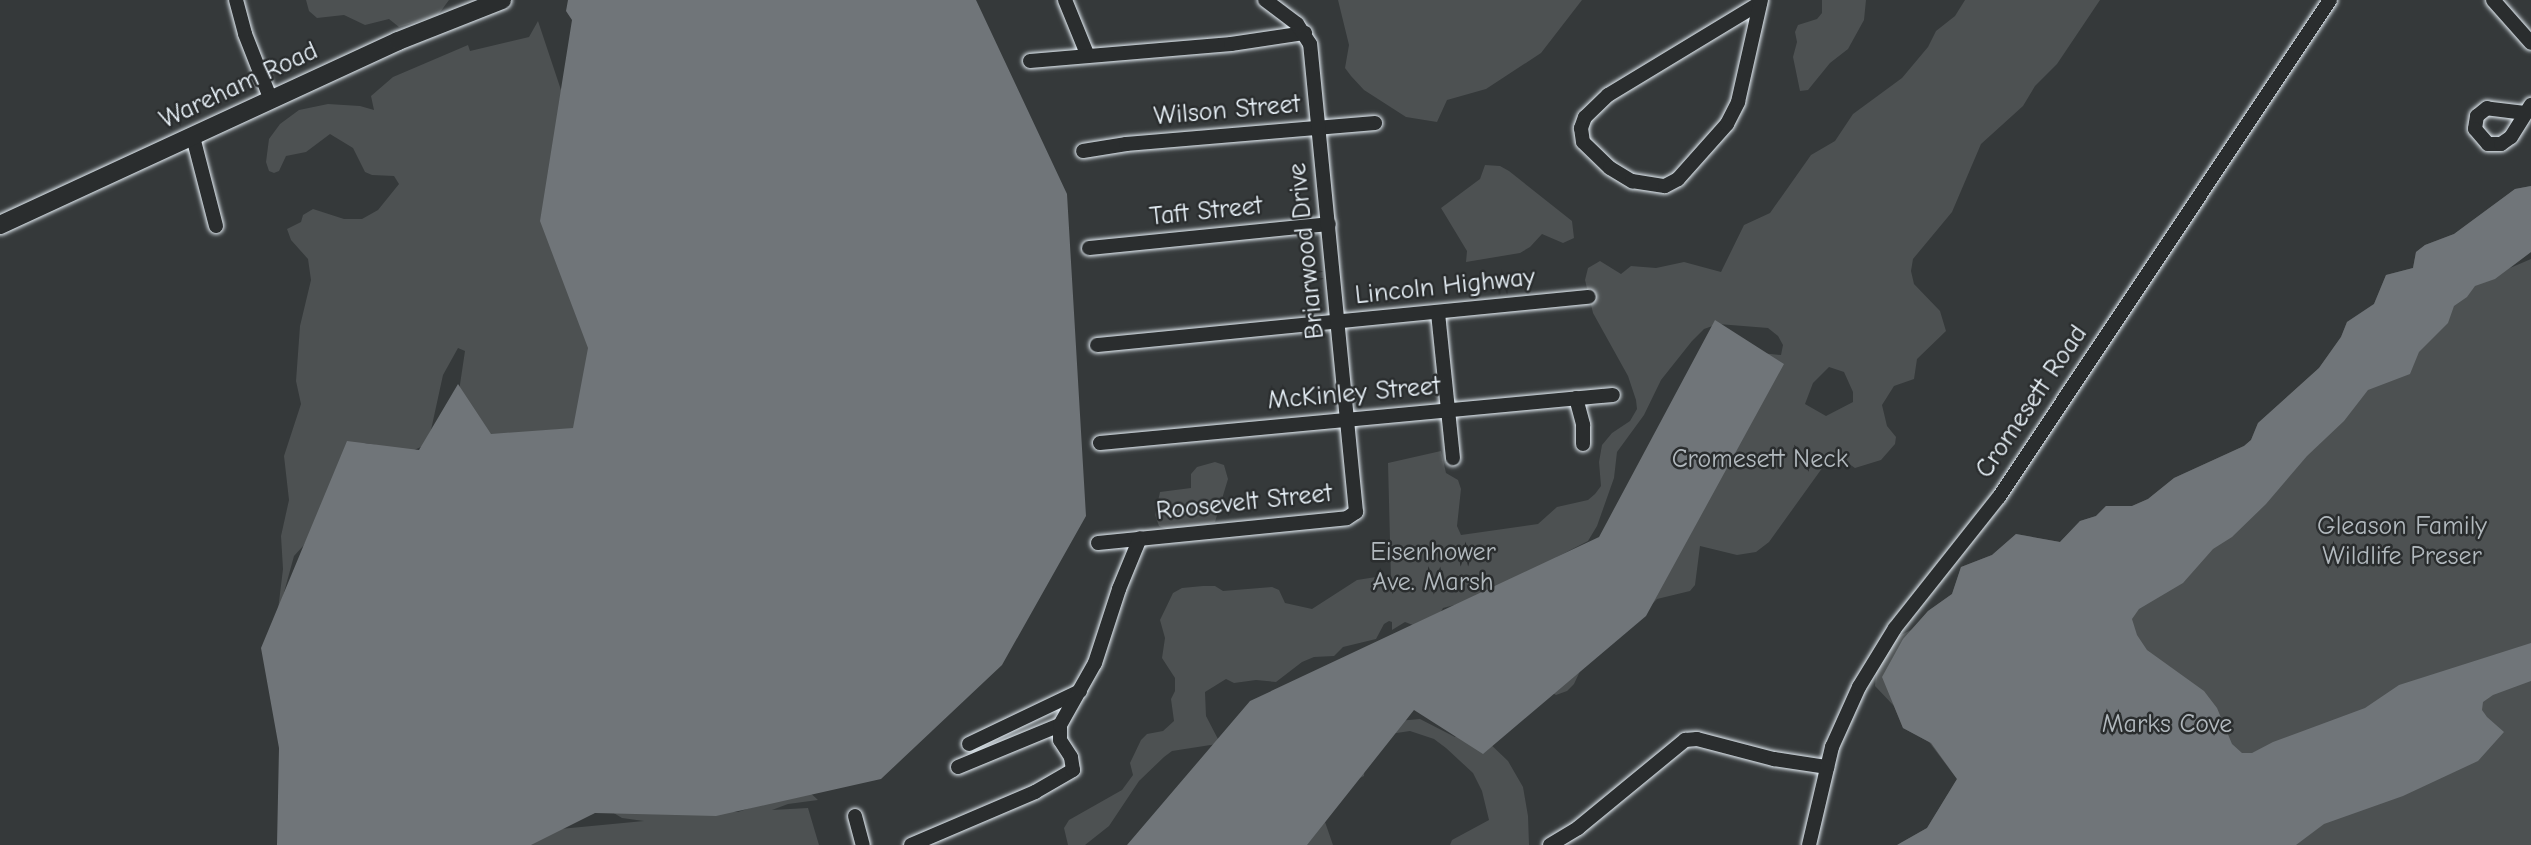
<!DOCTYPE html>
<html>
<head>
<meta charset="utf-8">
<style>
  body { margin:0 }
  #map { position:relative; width:2531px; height:845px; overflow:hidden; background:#35393a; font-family:"Comic Neue",sans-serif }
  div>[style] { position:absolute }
  .green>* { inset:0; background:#4d5152 }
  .water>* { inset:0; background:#707579 }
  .roads { filter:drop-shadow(0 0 2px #e8f1f8) drop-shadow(0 0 2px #e8f1f8) }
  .minor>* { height:14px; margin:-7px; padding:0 7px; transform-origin:7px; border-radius:7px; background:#2a2d2e }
  .major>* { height:18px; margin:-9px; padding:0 9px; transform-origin:9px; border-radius:9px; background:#2a2d2e }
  span { translate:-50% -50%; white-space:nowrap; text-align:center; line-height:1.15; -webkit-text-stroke:5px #2a2d2e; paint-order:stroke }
  .street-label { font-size:26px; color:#e8f1f8 }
  .park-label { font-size:26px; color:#b2b9be }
</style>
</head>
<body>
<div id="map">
  <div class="green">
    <div style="clip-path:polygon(306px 0,449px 0,438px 15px,399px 27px,389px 19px,365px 25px,344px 15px,317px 18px,309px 11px)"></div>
    <div style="clip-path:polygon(1338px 0,1582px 0,1541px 53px,1486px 89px,1447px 100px,1437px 122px,1406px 117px,1364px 90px,1351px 76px,1345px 68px,1349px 45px)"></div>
    <div style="clip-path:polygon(1822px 0,1866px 0,1864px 20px,1848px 49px,1830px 63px,1808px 90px,1800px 91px,1793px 57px,1797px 42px,1795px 32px,1798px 25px,1817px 19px,1822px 13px)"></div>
    <div style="clip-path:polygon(evenodd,1965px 0,2100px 0,2057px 64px,2035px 86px,2023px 106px,1981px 144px,1952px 212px,1913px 259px,1911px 271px,1914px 284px,1940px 311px,1946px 331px,1917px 359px,1914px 379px,1894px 386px,1882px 405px,1887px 426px,1896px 437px,1895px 444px,1881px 460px,1855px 468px,1833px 453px,1769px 542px,1756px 552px,1737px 555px,1700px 546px,1695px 585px,1690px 591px,1657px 599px,1636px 621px,1622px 629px,1596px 637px,1574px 684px,1567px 691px,1556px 695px,1544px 688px,1528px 690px,1521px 698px,1528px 712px,1484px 719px,1481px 731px,1485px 739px,1508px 761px,1523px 787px,1528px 816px,1529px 845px,1450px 845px,1452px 840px,1489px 820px,1482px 791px,1473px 773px,1446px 748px,1434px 739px,1410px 731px,1383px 735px,1366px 746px,1364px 776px,1345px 785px,1335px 795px,1325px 822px,1333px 845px,1294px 845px,1322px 809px,1324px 787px,1361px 737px,1386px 722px,1420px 719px,1455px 737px,1460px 733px,1460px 714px,1475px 698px,1495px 683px,1503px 688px,1603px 612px,1632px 605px,1657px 554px,1662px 513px,1686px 482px,1700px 455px,1697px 433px,1709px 416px,1712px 399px,1726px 391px,1736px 391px,1741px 376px,1754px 357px,1761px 353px,1781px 355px,1783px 345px,1778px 336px,1768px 328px,1718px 324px,1704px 329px,1692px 341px,1661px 380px,1644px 415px,1617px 452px,1614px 478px,1597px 526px,1588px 541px,1557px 557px,1560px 575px,1536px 584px,1443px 608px,1433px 626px,1426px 630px,1405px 622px,1392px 630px,1392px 622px,1389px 621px,1384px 624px,1376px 639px,1343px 647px,1334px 656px,1314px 657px,1302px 662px,1276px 682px,1256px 680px,1234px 683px,1226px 679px,1205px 692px,1206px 716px,1219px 741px,1217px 744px,1172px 751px,1164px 757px,1139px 781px,1109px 826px,1085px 845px,1068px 845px,1064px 828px,1069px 820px,1122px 790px,1133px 775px,1130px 763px,1141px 740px,1147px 734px,1163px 731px,1174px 721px,1171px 699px,1175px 691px,1175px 678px,1162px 658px,1165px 638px,1160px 620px,1173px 593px,1182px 588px,1203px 586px,1215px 586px,1223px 591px,1272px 587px,1279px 590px,1285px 603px,1312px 609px,1357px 580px,1376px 577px,1391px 580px,1388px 463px,1441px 451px,1446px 473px,1458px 480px,1461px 489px,1457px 526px,1461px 535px,1538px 524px,1557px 507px,1588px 500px,1595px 494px,1601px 486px,1599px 462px,1602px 445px,1612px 433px,1630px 421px,1637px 409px,1636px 400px,1628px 376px,1593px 313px,1585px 280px,1588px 268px,1600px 261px,1621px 274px,1631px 266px,1656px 268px,1684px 262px,1721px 272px,1744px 225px,1770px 213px,1811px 155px,1835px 141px,1853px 114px,1902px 78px,1928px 47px,1936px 31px,1955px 16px,1965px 0,1829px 367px,1844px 372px,1853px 392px,1853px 402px,1826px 416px,1805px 404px,1813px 383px,1829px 367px)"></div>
    <div style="clip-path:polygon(538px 21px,564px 99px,590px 336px,594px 427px,489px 435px,459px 391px,465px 351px,458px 348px,443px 375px,431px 430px,423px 446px,410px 452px,366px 443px,351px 448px,304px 545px,294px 556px,277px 618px,283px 569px,281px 536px,289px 500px,284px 456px,301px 404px,296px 381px,300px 326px,311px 280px,308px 259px,291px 240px,287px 229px,301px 222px,303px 215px,313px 209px,344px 219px,362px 219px,378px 210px,399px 184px,394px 176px,372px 175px,365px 172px,353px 148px,330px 134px,306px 152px,286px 156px,279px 171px,274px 173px,269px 171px,266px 162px,269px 139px,280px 124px,299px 110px,328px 104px,360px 106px,374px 110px,371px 96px,393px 77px,468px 45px,470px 51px,529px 37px)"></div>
    <div style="clip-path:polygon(1485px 165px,1500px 166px,1509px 171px,1572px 221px,1574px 238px,1563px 243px,1542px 234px,1530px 247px,1520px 253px,1466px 262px,1467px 251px,1441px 208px,1480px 179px)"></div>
    <div style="clip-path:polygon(2531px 186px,2531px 252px,2510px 268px,2531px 259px,2531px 845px,2008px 845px,1957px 779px,1962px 825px,1897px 845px,1927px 828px,1957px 779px,1929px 742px,1903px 728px,1894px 706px,1875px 686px,1877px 661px,1887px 642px,1913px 629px,1928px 611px,1952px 594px,1961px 567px,1992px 555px,2016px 534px,2060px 542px,2080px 521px,2096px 516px,2106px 506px,2132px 506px,2148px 499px,2174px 478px,2244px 446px,2251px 440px,2258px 423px,2319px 368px,2341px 337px,2347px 322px,2374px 304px,2386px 275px,2413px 268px,2416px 252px,2425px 245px,2454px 234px,2515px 189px)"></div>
    <div style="clip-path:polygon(1215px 462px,1224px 465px,1228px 479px,1215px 522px,1173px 532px,1159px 526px,1155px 515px,1160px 492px,1191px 488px,1191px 474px,1197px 467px)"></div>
    <div style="clip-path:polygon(evenodd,806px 789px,818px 800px,788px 804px,772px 810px,808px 808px,819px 845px,518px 845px,531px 837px,543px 820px,566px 809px,601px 806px,628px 796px,664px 796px,718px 812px,738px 812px,806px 789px,602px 806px,622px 818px,644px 821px,560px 829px,577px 818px,593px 814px,602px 806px)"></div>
  </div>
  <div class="water">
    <div style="clip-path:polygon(568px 0,976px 0,1067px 194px,1086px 516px,1002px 665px,881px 779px,716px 816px,595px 813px,531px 845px,277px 845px,279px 748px,261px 648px,347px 441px,419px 450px,458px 384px,491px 434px,573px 428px,588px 348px,540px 221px,572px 20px,566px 11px)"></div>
    <div style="clip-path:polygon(2531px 186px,2531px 252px,2495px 279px,2475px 286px,2467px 297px,2454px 306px,2448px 323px,2419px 352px,2410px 374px,2368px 390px,2344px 421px,2307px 456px,2266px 504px,2232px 537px,2213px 549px,2183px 583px,2139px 609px,2132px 619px,2137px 635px,2147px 650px,2204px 691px,2217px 708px,2232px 744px,2242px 753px,2252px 753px,2273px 742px,2365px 708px,2399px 685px,2531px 643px,2531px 681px,2493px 695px,2483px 702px,2482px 710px,2487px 717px,2504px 732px,2478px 761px,2403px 796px,2324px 824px,2296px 845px,1897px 845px,1927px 828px,1957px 779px,1931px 743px,1903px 728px,1882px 677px,1903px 639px,1928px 611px,1952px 594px,1961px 567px,1992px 555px,2016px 534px,2060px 542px,2080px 521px,2096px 516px,2106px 506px,2132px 506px,2148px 499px,2174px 478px,2244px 446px,2251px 440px,2258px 423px,2319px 368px,2341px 337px,2347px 322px,2374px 304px,2386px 275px,2413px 268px,2416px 252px,2425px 245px,2454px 234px,2515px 189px)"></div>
    <div style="clip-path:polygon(1715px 320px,1784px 364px,1646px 616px,1483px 754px,1414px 710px,1307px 845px,1127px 845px,1250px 701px,1599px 537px)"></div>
  </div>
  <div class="roads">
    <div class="minor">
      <div style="left:236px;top:0;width:35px;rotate:75deg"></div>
      <div style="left:245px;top:34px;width:71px;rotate:68.5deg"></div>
      <div style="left:1065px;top:0;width:58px;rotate:67.8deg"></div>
      <div style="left:2493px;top:0;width:57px;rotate:48.5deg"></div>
      <div style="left:1760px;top:3px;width:178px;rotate:148.8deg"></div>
      <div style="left:1608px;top:95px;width:32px;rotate:136deg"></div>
      <div style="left:1585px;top:117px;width:12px;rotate:110deg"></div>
      <div style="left:1581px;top:128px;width:14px;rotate:82deg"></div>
      <div style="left:1583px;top:142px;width:37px;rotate:44deg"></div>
      <div style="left:1610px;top:168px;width:26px;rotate:31deg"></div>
      <div style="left:1632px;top:181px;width:33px;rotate:9deg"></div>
      <div style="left:1665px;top:186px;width:15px;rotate:-28deg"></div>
      <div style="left:1678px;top:179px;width:74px;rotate:-48.3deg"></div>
      <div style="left:1727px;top:124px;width:25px;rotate:-63deg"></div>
      <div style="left:1738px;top:102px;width:105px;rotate:-77.3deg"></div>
      <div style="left:1030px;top:61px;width:202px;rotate:-4.8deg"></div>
      <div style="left:1231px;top:44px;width:75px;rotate:-8.5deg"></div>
      <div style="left:2525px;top:113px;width:38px;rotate:-173deg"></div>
      <div style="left:2487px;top:108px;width:13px;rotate:141deg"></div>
      <div style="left:2477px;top:116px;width:13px;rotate:99deg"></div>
      <div style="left:2475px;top:129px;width:20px;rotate:49deg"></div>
      <div style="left:2488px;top:144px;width:13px"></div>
      <div style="left:2501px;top:144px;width:12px;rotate:-35deg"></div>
      <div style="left:2511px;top:137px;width:38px;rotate:-58deg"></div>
      <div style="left:193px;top:137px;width:92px;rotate:75.5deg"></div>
      <div style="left:1083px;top:151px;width:44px;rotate:-9.2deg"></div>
      <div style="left:1126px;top:144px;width:250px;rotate:-4.8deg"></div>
      <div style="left:1089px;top:248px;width:241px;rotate:-5.7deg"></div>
      <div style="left:1438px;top:313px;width:146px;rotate:84.1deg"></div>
      <div style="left:1097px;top:345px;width:494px;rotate:-5.6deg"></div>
      <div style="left:1576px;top:398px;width:28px;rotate:75deg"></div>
      <div style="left:1583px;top:425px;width:19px;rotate:90deg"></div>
      <div style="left:1100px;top:443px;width:515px;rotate:-5.35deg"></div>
      <div style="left:1098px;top:543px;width:250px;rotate:-5.7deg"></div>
      <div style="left:1347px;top:518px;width:11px;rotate:-34deg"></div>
      <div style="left:1356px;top:512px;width:470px;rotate:-95.6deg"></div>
      <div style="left:1310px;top:44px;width:24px;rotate:-123deg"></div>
      <div style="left:1297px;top:24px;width:40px;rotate:-143deg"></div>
      <div style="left:969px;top:744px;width:123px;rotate:-25.5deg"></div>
      <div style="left:958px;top:767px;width:110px;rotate:-22.4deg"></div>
      <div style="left:855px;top:816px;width:30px;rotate:75deg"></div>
      <div style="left:911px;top:845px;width:135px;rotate:-23.1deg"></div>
      <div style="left:1035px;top:792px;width:44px;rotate:-30.1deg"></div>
      <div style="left:1073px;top:770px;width:13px;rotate:-99deg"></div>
      <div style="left:1071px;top:757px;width:20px;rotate:-123deg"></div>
      <div style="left:1060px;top:740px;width:15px;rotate:-90deg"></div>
      <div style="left:1060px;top:725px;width:71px;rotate:-60.6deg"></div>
      <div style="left:1095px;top:663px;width:78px;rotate:-72deg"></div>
      <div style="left:1119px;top:589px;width:55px;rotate:-67.6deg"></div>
      <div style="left:1550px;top:845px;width:33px;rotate:-31deg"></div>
      <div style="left:1578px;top:828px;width:139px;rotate:-39.4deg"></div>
      <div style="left:1685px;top:740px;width:12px;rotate:-5deg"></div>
      <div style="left:1697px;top:739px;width:80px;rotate:14.6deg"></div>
      <div style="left:1774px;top:759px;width:54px;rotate:8.6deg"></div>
      <div style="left:1809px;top:845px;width:101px;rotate:-76.8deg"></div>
      <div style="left:1832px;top:747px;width:66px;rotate:-65.8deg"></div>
      <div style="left:1859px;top:687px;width:69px;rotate:-58.6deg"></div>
      <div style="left:1895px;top:628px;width:167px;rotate:-51.6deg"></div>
      <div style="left:1999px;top:497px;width:597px;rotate:-56.34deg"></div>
    </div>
    <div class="major">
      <div style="left:0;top:225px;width:438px;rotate:-24.8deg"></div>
      <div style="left:398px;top:41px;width:112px;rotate:-21.5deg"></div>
    </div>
  </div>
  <div class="street-label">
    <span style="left:239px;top:86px;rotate:-25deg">Wareham Road</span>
    <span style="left:1227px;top:111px;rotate:-5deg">Wilson Street</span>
    <span style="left:1206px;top:212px;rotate:-6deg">Taft Street</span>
    <span style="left:1307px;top:251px;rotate:-96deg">Briarwood Drive</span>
    <span style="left:1445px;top:287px;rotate:-6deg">Lincoln Highway</span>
    <span style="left:1354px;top:394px;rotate:-5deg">McKinley Street</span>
    <span style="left:2032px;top:402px;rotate:-56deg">Cromesett Road</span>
    <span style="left:1244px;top:503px;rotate:-6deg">Roosevelt Street</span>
  </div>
  <div class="park-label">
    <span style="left:1760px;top:460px">Cromesett Neck</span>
    <span style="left:2402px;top:542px">Gleason Family<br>Wildlife Preser</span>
    <span style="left:1433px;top:568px">Eisenhower<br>Ave. Marsh</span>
    <span style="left:2167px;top:725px">Marks Cove</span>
  </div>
</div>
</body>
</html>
